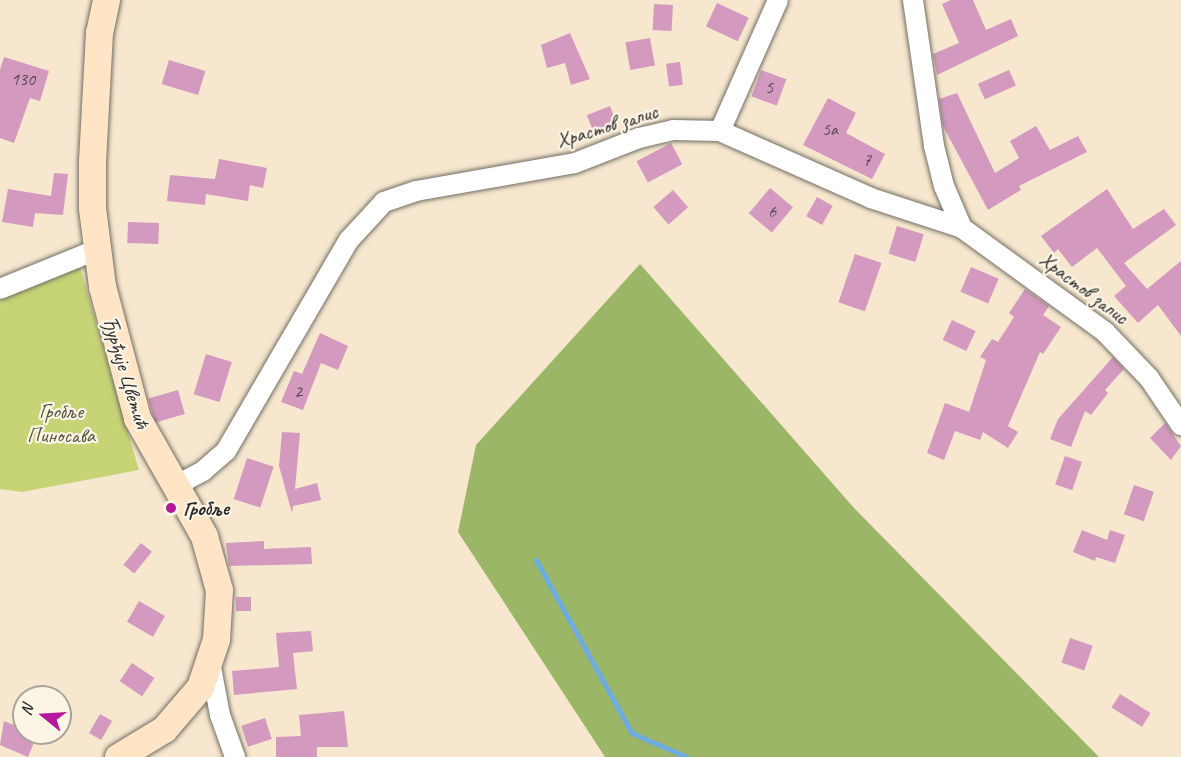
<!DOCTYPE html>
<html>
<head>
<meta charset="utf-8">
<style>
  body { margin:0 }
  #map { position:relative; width:1181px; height:757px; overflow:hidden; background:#f6e7ce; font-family:Caveat,sans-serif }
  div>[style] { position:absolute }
  .green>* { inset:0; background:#c6d476 }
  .forest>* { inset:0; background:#9cb667 }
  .stream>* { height:5px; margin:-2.5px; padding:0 2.5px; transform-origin:2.5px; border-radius:2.5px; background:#6dabe0 }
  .building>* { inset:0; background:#d399be; transform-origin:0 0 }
  .roads { filter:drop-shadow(0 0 2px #726d64) drop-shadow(0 0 2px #726d64) }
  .street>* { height:20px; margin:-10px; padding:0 10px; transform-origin:10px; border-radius:10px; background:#fff }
  .secondary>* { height:27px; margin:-13.5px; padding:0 13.5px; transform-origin:13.5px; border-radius:13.5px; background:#ffe4c6 }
  .dots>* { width:16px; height:16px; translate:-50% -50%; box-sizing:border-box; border:3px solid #fcf5e5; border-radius:50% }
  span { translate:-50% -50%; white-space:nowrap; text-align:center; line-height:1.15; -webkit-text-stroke:4.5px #fcf5e5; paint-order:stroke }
  .number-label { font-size:18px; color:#554650 }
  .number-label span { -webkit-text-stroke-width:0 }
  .street-label { font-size:21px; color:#2b2b2b }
  .park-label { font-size:21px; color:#52553e }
  .poi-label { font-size:21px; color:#2b2b2b; font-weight:700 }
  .left { translate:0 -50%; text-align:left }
  .north { position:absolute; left:12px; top:685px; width:60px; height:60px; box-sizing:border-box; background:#fcf5e5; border:2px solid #a8a49b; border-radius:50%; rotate:288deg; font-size:16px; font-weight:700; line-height:24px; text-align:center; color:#2b2b2b }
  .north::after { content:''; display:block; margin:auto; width:21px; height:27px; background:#b5179e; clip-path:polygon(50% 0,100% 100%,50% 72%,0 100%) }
</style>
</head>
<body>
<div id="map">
  <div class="green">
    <div style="clip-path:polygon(80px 267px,139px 470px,22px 492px,0 489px,0 296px)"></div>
  </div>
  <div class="forest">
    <div style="clip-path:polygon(640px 264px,854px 508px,1099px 757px,605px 757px,458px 532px,476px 445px)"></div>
  </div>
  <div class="stream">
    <div style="left:536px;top:560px;width:198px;rotate:61deg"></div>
    <div style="left:632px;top:733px;width:60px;rotate:23.6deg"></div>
  </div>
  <div class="building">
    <div style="clip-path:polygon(951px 0,973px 0,986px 30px,1011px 19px,1018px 36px,937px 75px,933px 54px,959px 43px,942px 4px)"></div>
    <div style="left:717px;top:3px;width:35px;height:26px;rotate:25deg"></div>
    <div style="left:654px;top:4px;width:19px;height:26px;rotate:3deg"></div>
    <div style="clip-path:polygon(570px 33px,590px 79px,571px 85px,565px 63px,547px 68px,541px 45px)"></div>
    <div style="left:650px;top:38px;width:28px;height:25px;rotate:80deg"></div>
    <div style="clip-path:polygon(4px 57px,49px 71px,40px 101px,30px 98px,14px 143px,0 138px,0 70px)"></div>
    <div style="left:169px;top:60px;width:38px;height:25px;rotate:17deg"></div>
    <div style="left:680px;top:62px;width:23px;height:14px;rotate:83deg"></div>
    <div style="left:761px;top:70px;width:27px;height:28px;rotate:20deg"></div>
    <div style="left:1009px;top:70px;width:17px;height:34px;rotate:66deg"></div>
    <div style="clip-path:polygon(957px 93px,995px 173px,1019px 158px,1010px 141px,1036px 126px,1050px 150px,1078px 136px,1087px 152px,1019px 186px,1021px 190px,988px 210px,943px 126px,939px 99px)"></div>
    <div style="clip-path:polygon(828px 98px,856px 113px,846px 133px,885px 154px,872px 179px,803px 145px)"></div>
    <div style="left:610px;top:106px;width:22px;height:25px;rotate:68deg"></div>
    <div style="left:671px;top:143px;width:24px;height:39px;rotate:62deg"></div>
    <div style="clip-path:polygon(219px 159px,267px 168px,263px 188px,250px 185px,248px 201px,206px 194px,205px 205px,167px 201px,170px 175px,215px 179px)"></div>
    <div style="clip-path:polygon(54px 173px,68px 174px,63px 215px,35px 213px,33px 227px,2px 222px,8px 189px,51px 196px)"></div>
    <div style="left:770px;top:188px;width:30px;height:33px;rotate:40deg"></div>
    <div style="clip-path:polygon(1107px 189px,1133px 229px,1164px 209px,1176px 225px,1124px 263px,1147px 289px,1181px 261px,1181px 336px,1158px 305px,1138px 323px,1114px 296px,1126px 286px,1097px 248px,1072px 267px,1058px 249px,1054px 253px,1041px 236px)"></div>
    <div style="left:673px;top:190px;width:23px;height:26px;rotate:49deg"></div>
    <div style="left:817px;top:197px;width:18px;height:22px;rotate:29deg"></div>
    <div style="left:128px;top:222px;width:31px;height:21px;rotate:2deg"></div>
    <div style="left:897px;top:226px;width:28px;height:29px;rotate:17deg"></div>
    <div style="left:855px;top:254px;width:28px;height:51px;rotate:19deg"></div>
    <div style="left:971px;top:267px;width:30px;height:27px;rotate:23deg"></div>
    <div style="clip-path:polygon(1025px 289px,1049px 306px,1043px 315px,1061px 327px,1043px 354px,1040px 352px,1008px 426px,1018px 432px,1008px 448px,983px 432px,980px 440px,955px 431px,944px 460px,927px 453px,945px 403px,969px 412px,986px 360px,980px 357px,992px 339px,998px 342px,1014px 317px,1009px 313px)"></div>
    <div style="left:952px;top:320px;width:26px;height:22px;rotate:25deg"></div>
    <div style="clip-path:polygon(320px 333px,348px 346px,338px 370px,321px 363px,303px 410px,281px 402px,294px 371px,302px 374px)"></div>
    <div style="left:206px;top:354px;width:27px;height:42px;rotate:17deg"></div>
    <div style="clip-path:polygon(1113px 357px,1124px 369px,1105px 390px,1108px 393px,1091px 415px,1085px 411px,1071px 447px,1050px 439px,1058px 419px)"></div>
    <div style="left:178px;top:390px;width:25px;height:31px;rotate:74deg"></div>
    <div style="clip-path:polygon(1165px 423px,1181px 446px,1171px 460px,1150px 438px)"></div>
    <div style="clip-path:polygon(282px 432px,300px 433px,295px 489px,317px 483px,321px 500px,293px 506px,292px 513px,279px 466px)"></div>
    <div style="left:1065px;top:456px;width:18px;height:30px;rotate:19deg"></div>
    <div style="left:247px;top:458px;width:28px;height:43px;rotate:18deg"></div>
    <div style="left:1134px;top:485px;width:21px;height:31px;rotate:19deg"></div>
    <div style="clip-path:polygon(1082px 530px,1107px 540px,1110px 530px,1125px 535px,1115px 563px,1096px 557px,1095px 561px,1073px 552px)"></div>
    <div style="clip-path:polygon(264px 541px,264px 549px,311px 547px,312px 564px,229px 566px,226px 543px)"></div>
    <div style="left:141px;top:543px;width:14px;height:28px;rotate:39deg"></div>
    <div style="left:251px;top:597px;width:14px;height:15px;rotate:90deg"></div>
    <div style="left:139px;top:601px;width:30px;height:24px;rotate:30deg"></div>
    <div style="clip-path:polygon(311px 631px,313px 651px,293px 653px,297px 689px,234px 695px,232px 671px,279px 667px,276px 633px)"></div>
    <div style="left:1070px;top:638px;width:24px;height:26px;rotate:19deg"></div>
    <div style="left:132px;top:663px;width:27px;height:22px;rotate:34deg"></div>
    <div style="left:1120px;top:694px;width:36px;height:16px;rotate:32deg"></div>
    <div style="clip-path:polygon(344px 711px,348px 747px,317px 747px,317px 757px,276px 757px,276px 737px,301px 736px,299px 715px)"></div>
    <div style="left:100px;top:714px;width:14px;height:22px;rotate:30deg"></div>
    <div style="left:265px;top:718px;width:22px;height:25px;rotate:72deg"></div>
    <div style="clip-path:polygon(4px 721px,24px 729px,24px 733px,37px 735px,28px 757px,0 745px)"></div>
  </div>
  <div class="roads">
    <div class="street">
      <div style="left:913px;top:0;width:148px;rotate:81.8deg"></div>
      <div style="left:934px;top:146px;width:41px;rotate:76deg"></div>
      <div style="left:944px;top:186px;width:46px;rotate:66.8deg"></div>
      <div style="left:720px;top:131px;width:143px;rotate:-66.1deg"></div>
      <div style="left:0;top:289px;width:104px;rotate:-22.1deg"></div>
      <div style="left:175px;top:486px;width:32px;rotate:-28deg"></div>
      <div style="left:203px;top:471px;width:30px;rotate:-41deg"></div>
      <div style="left:226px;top:451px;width:244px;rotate:-59.8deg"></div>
      <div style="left:349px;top:240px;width:52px;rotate:-47.4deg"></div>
      <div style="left:384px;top:202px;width:34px;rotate:-19deg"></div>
      <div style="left:416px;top:191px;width:161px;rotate:-10deg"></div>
      <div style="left:575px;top:163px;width:69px;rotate:-21.3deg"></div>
      <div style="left:639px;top:138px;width:35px;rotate:-13deg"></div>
      <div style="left:673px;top:130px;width:47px;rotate:1.2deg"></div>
      <div style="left:720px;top:131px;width:165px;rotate:23.9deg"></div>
      <div style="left:871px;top:198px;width:96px;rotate:18.2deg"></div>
      <div style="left:962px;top:228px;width:177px;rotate:36deg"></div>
      <div style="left:1105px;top:332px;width:64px;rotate:46.3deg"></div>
      <div style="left:1149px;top:378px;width:57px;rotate:55.8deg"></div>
      <div style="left:210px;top:662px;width:54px;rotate:79.3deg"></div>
      <div style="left:220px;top:715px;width:45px;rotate:70.3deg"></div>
    </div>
    <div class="secondary">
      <div style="left:106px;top:0;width:33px;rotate:102deg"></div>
      <div style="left:99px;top:32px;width:130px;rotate:93.1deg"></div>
      <div style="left:92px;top:162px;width:46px;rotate:90deg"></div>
      <div style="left:92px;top:208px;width:79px;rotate:82.7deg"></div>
      <div style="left:102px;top:286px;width:137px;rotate:75.1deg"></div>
      <div style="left:137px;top:418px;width:136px;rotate:60.4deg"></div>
      <div style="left:204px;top:536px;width:56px;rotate:74.5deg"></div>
      <div style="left:219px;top:590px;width:49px;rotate:93.5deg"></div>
      <div style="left:216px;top:639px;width:51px;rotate:108.4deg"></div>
      <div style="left:200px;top:687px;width:55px;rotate:130.6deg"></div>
      <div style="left:164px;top:729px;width:54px;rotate:148.7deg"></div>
    </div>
  </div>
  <div class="dots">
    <div style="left:171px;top:508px;background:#b5179e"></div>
  </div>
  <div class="number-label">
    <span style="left:23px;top:79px">130</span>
    <span style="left:769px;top:87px">5</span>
    <span style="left:830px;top:129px">5a</span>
    <span style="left:867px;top:160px">7</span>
    <span style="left:772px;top:211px">6</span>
    <span style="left:298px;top:391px">2</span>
  </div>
  <div class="street-label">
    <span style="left:607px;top:126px;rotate:-17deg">Храстов запис</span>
    <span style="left:1084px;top:288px;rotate:37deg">Храстов запис</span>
    <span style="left:126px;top:372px;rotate:73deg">Ђурђије Цветић</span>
  </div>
  <div class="park-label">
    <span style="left:61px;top:423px">Гробље<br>Пиносава</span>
  </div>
  <div class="poi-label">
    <span class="left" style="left:183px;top:508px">Гробље</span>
  </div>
  <div class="north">N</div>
</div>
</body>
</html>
